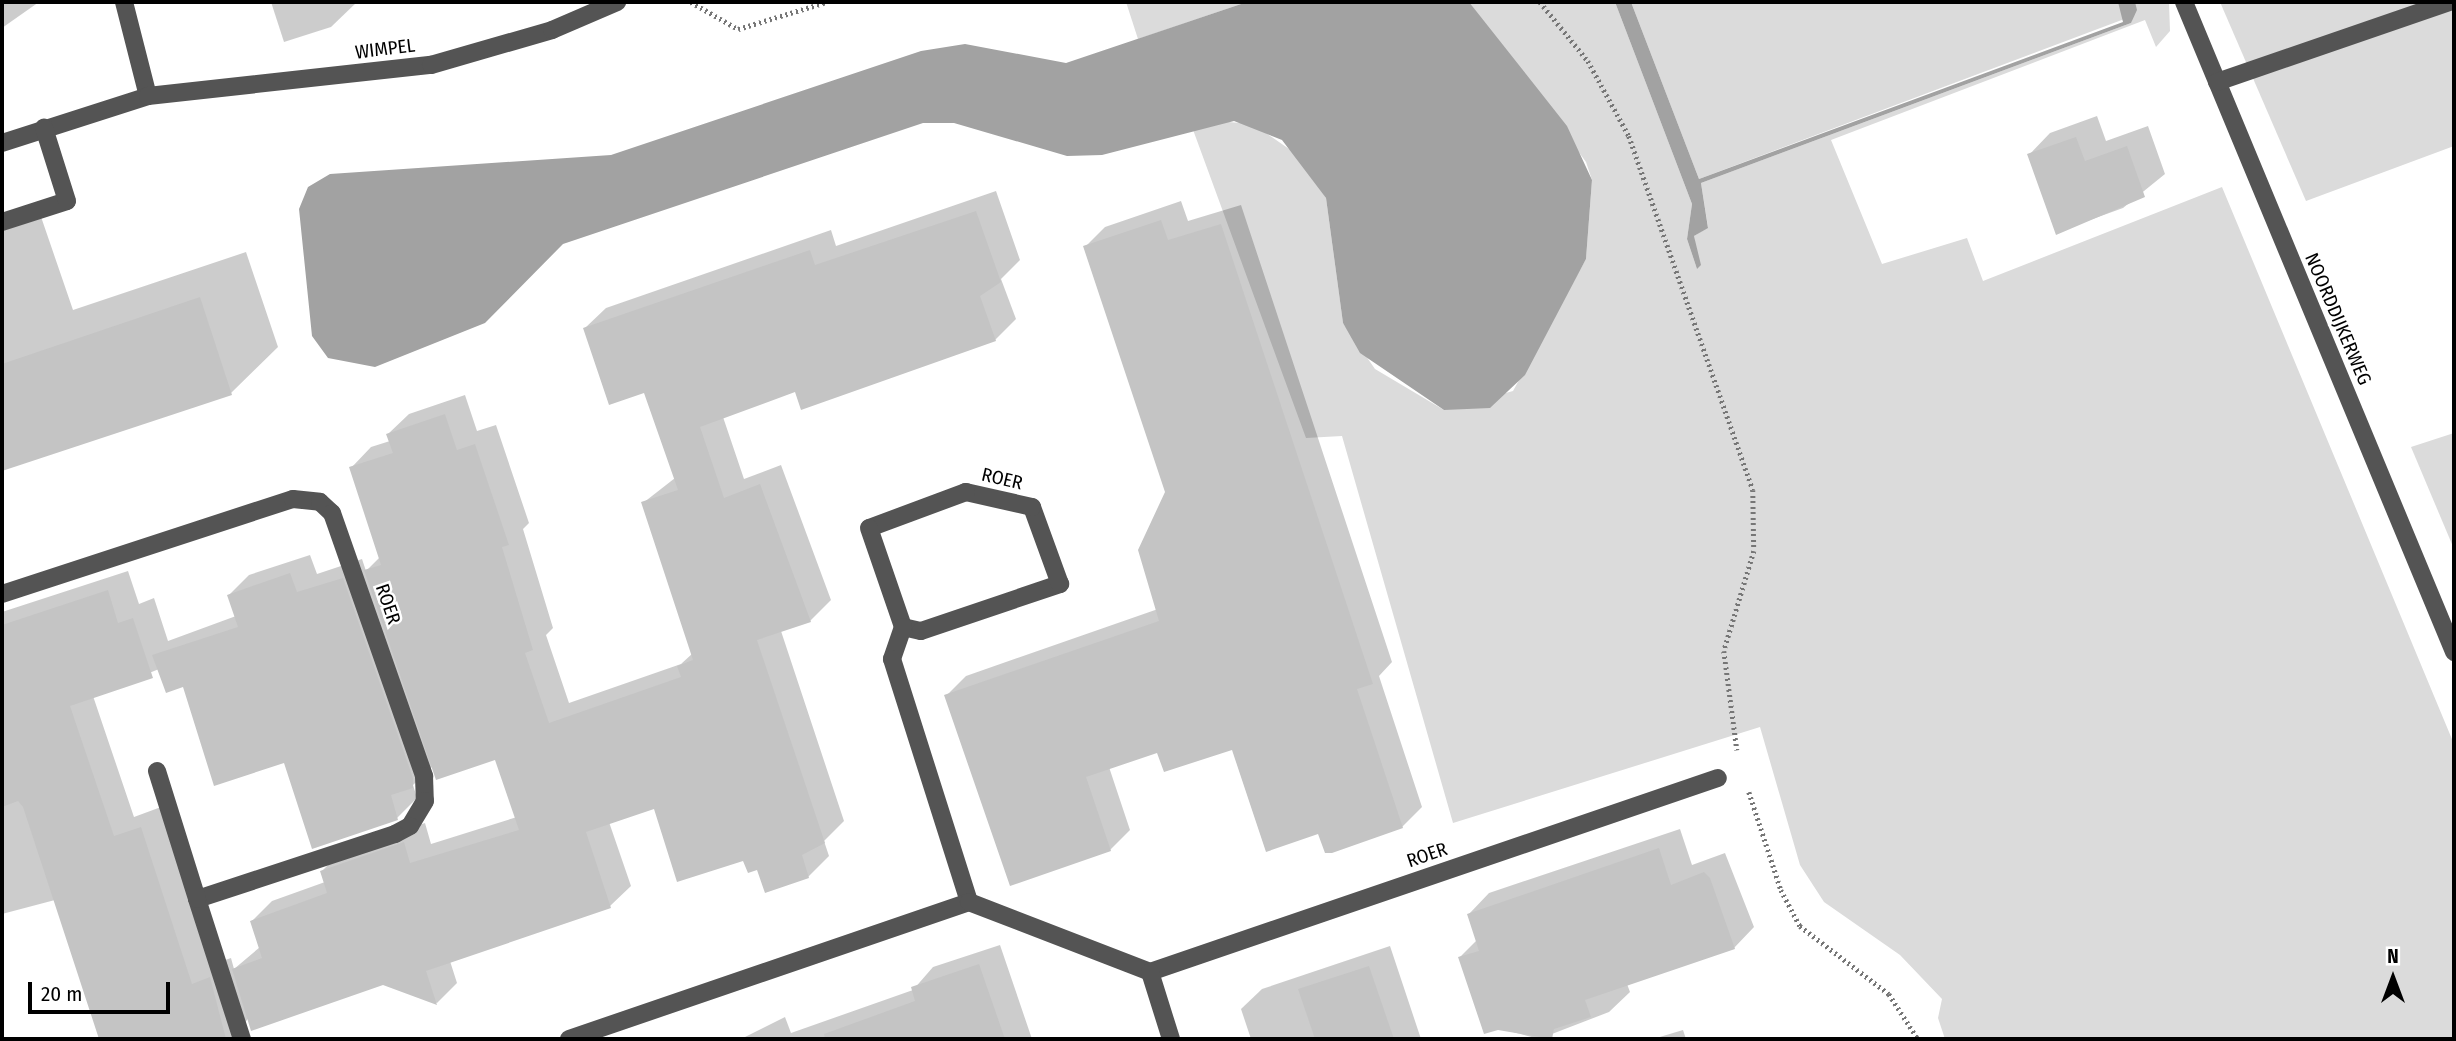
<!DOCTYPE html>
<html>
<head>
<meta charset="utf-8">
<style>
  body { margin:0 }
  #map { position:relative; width:2456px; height:1041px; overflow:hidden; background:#fff; font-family:"Fira Sans Condensed",sans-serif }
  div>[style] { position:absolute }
  .green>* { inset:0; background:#dbdbdb }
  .water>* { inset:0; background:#a2a2a2 }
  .shadow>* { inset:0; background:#0003 }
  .building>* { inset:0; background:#c4c4c4 }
  .path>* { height:4.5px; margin-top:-2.25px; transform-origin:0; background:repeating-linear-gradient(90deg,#767676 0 2px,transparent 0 5.5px) }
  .minor>* { height:18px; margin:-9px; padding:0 9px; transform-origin:9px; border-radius:9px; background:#545454 }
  span { translate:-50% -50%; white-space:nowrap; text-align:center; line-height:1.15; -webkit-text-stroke:5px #fff; paint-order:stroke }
  .street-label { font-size:19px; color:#000 }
  .frame { position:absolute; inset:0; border:4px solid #000; pointer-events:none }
  .north { position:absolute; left:2358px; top:943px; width:70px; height:70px; -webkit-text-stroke:5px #fff; paint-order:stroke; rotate:0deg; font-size:19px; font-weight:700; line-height:28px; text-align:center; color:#000 }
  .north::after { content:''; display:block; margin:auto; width:24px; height:32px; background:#000; clip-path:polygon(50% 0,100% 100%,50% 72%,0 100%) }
  .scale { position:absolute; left:28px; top:982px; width:142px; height:32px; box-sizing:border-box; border:4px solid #000; border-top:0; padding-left:9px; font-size:21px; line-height:24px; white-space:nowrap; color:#000; -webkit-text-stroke:5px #fff; paint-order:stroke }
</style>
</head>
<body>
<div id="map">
  <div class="green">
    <div style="clip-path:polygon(1126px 2px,1247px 2px,1138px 39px)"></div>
    <div style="clip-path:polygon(1469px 2px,1615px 2px,1692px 204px,1687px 239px,1697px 269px,1694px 236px,1708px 227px,1701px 183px,2131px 23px,2135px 2px,2169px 2px,2170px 31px,2156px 47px,2145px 20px,1831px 140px,1882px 264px,1967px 238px,1983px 281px,2222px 187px,2454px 744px,2454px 1039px,1945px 1039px,1938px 1018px,1942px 999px,1900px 955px,1824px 902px,1800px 865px,1760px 727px,1453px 823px,1342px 436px,1306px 438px,1192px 127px,1216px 121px,1253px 124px,1302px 158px,1326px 198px,1343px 323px,1375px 369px,1444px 410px,1513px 391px,1586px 259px,1592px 180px,1586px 162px)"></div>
    <div style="clip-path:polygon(1631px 2px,2118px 2px,2127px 18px,1699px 179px)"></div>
    <div style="clip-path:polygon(2220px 2px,2454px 2px,2454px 146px,2306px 201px)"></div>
    <div style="clip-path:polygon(2454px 433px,2454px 549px,2411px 447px)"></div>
  </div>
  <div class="water">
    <div style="clip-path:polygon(1247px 2px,1469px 2px,1567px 126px,1592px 180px,1586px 259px,1525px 375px,1490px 408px,1444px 410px,1360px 353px,1343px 323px,1326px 198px,1282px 140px,1234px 121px,1102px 155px,1067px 156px,954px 123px,923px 123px,563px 244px,485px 323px,375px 367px,328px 358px,312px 336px,299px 209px,308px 187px,330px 174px,611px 155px,921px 51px,965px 44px,1066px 63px)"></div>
    <div style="clip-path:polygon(1615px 2px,1631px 2px,1699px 179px,2123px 22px,2118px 2px,2135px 2px,2137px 10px,2131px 23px,1701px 183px,1708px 228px,1694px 236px,1701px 265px,1697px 269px,1687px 239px,1692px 204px)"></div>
  </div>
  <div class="shadow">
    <div style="clip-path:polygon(2px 2px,39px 2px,2px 28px)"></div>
    <div style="clip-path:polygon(271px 2px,357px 2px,331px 27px,284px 42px)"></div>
    <div style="clip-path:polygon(2097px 116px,2106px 141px,2148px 126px,2165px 174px,2123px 208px,2057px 232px,2029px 155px,2050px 133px)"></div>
    <div style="clip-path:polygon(evenodd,996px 191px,1020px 260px,1001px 279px,1016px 319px,995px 340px,796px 390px,723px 417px,744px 479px,781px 465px,831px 600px,810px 621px,781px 631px,844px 821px,824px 841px,829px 856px,808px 877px,758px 868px,655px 807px,609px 822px,631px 886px,610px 906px,450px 961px,457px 983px,437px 1003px,383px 984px,249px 1017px,234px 1039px,101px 1039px,55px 900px,2px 914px,2px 612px,128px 571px,139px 604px,154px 598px,168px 641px,236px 616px,229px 595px,249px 575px,310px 555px,317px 574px,362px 559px,366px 571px,380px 557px,351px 468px,371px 447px,390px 441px,388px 434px,409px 414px,465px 395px,477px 431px,496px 425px,529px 523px,523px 529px,553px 628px,546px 635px,569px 703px,681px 664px,693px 653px,643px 503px,675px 478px,646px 391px,585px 328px,606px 308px,831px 230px,836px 246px,996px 191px,159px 669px,285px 761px,397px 818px,417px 798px,413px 785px,433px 766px,496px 757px,517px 817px,431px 844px,425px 823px,342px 851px,322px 871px,325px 882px,272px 901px,252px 921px,260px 947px,234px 969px,231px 958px,213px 964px,161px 807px,134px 817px,93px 696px,159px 669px)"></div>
    <div style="clip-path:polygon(1181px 201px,1188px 221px,1241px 205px,1392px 662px,1379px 676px,1422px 807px,1402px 827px,1319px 832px,1234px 747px,1159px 750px,1109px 767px,1130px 830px,1110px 850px,946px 696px,966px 676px,1158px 609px,1167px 492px,1085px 247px,1105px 227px)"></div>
    <div style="clip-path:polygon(38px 208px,73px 310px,246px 252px,278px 347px,231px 393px,2px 469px,2px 225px)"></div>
    <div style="clip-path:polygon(1680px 829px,1692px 865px,1725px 853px,1754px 927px,1734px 948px,1627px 984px,1630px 992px,1609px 1012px,1539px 1039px,1498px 1028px,1460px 957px,1477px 940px,1469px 914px,1489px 893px)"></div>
    <div style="clip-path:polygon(1000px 945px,1032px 1039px,741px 1039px,785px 1017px,791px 1033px,913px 990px,933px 967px)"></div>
    <div style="clip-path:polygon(1390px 946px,1421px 1039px,1251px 1039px,1241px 1009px,1262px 989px)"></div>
    <div style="clip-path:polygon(1683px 1030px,1686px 1039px,1653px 1039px)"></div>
  </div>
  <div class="building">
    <div style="clip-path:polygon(2076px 137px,2085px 161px,2127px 146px,2145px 197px,2056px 235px,2027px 154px)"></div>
    <div style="clip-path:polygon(976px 211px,1001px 282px,980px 296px,996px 341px,801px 410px,795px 392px,700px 427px,724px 498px,760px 484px,811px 622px,757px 640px,825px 843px,802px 855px,809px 878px,765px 893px,757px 870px,748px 873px,743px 861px,677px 882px,654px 809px,586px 832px,611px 908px,426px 971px,437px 1005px,383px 985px,251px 1031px,232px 969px,262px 958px,250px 921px,327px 893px,320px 871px,404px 842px,410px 863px,519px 830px,495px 760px,436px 780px,364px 570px,381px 565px,349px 467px,393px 453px,386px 434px,445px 414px,457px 450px,475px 444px,509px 545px,502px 547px,533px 650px,525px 653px,549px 723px,681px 677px,677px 666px,693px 660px,641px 502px,678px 490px,644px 393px,609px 405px,583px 328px,810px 250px,815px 265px)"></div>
    <div style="clip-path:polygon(1161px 220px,1168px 240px,1221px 224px,1373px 684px,1357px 689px,1403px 828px,1332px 853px,1325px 853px,1318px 834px,1266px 852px,1232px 750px,1164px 772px,1157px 753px,1086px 777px,1111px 851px,1010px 886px,944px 695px,1159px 621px,1138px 550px,1165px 492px,1083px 246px)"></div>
    <div style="clip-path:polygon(200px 297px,232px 395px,2px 471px,2px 364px)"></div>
    <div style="clip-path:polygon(290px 573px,297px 592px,343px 578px,413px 778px,413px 788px,391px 795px,398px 820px,312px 849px,284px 763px,214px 786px,183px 687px,166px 693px,152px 655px,238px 627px,227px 595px)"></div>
    <div style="clip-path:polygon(108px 590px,118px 623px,133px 618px,153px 678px,70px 706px,114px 836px,141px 827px,192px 984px,210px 977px,226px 1039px,99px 1039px,23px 807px,18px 801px,2px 807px,2px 625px)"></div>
    <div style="clip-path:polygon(1659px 848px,1671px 885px,1704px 872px,1710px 878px,1735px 949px,1585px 1000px,1591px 1017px,1554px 1029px,1552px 1039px,1498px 1030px,1484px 1034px,1458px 957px,1479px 951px,1467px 914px)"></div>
    <div style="clip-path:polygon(979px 964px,1005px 1039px,825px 1039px,824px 1034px,915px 1001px,911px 987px)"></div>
    <div style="clip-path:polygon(1369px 966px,1394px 1039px,1315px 1039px,1298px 989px)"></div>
  </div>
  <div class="path">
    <div style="left:691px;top:2px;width:54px;rotate:29.9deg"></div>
    <div style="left:738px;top:29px;width:93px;rotate:-16.9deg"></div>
    <div style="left:1540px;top:2px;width:76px;rotate:50.9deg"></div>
    <div style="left:1588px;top:61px;width:85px;rotate:61.3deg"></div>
    <div style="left:1629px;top:136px;width:375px;rotate:70.7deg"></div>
    <div style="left:1753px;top:490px;width:61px;rotate:89.1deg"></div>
    <div style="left:1754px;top:551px;width:104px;rotate:106.7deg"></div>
    <div style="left:1724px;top:651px;width:100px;rotate:82.5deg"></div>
    <div style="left:1749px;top:792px;width:103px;rotate:71.9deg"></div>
    <div style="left:1781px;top:890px;width:41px;rotate:62.2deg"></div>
    <div style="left:1800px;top:926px;width:112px;rotate:37.4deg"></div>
    <div style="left:1889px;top:994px;width:54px;rotate:57.2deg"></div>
  </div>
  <div class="minor">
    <div style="left:124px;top:2px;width:97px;rotate:75.7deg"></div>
    <div style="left:2184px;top:2px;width:704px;rotate:67.44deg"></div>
    <div style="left:2217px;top:82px;width:245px;rotate:-19deg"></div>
    <div style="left:2px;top:143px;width:153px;rotate:-17.8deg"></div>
    <div style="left:148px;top:96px;width:285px;rotate:-6.3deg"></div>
    <div style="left:431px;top:65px;width:126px;rotate:-16.1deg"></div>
    <div style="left:552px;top:30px;width:71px;rotate:-23.3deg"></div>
    <div style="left:2px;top:222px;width:68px;rotate:-17.9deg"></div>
    <div style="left:67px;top:201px;width:77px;rotate:-107.5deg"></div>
    <div style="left:2px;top:594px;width:306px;rotate:-18.1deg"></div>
    <div style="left:293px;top:499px;width:27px;rotate:6deg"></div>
    <div style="left:320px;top:502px;width:16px;rotate:43deg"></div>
    <div style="left:332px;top:513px;width:279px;rotate:70.7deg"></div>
    <div style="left:424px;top:776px;width:25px;rotate:88deg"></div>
    <div style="left:425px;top:801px;width:29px;rotate:121deg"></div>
    <div style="left:410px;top:826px;width:17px;rotate:152deg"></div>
    <div style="left:395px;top:834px;width:208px;rotate:161.8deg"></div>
    <div style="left:197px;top:899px;width:147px;rotate:72.2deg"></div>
    <div style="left:903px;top:627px;width:18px;rotate:13deg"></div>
    <div style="left:921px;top:631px;width:147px;rotate:-18.7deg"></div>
    <div style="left:1060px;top:584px;width:82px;rotate:-110deg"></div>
    <div style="left:1032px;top:507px;width:68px;rotate:-167.2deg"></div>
    <div style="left:966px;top:492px;width:103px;rotate:159.6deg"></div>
    <div style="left:869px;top:528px;width:105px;rotate:71deg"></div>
    <div style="left:903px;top:627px;width:34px;rotate:109deg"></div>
    <div style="left:892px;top:659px;width:255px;rotate:72.4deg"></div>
    <div style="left:157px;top:771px;width:134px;rotate:72.6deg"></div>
    <div style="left:1150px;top:972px;width:600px;rotate:-18.86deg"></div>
    <div style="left:569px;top:1039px;width:423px;rotate:-18.9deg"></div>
    <div style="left:969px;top:902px;width:194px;rotate:21.1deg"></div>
    <div style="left:1150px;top:972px;width:70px;rotate:72.6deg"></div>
  </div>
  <div class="street-label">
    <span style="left:385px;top:49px;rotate:-7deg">WIMPEL</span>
    <span style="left:2338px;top:319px;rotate:67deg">NOORDDIJKERWEG</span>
    <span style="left:1002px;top:479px;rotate:13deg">ROER</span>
    <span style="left:388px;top:604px;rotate:71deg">ROER</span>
    <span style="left:1427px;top:855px;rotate:-19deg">ROER</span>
  </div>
  <div class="frame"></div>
  <div class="north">N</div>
  <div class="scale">20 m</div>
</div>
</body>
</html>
